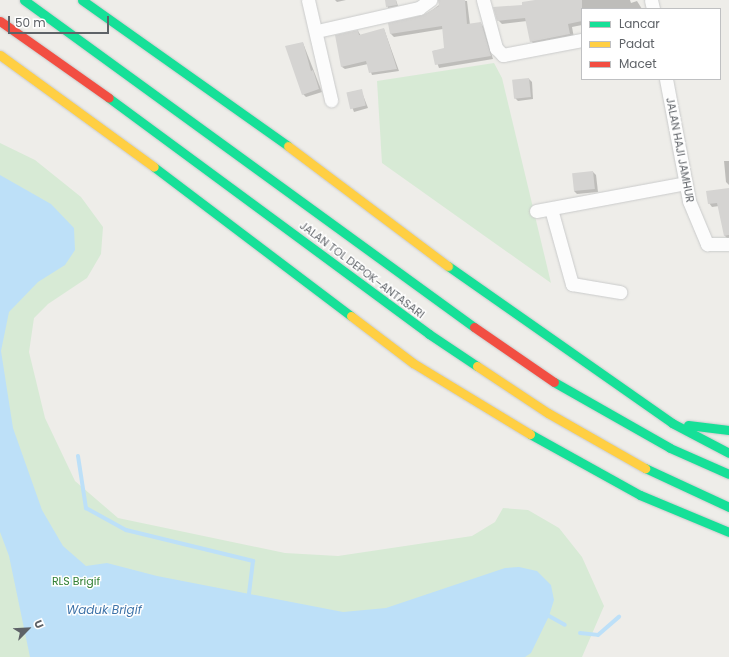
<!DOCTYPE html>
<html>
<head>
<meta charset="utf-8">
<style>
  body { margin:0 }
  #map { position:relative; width:729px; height:657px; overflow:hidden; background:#eeede9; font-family:Poppins,sans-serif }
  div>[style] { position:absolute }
  .green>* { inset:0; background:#d7ead5 }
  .water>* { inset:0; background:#bde0f8 }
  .shadow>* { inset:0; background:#0003 }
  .stream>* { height:4px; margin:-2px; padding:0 2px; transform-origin:2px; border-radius:2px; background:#bde0f8 }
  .building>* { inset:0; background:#d5d4d2; transform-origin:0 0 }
  .roads { filter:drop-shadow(0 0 1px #cacbcb) drop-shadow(0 0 1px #cacbcb) }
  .street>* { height:13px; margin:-6.5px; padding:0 6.5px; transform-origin:6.5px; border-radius:6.5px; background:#fcfcfc }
  .fast>* { height:9px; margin:-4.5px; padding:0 4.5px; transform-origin:4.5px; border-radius:4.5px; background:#16e098 }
  .slow>* { height:9px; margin:-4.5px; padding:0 4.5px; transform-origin:4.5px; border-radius:4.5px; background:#ffcf43 }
  .jam>* { height:9px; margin:-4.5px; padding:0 4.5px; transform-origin:4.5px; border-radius:4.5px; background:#f24e42 }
  span { translate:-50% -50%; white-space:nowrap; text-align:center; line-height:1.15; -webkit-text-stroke:3px #fff; paint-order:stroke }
  .street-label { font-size:11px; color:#5e6267 }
  .park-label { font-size:11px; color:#338136 }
  .water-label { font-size:12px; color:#4075aa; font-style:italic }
  .legend { position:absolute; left:581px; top:8px; width:140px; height:72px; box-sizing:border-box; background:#fff; border:1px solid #bfc0c2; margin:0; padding:5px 7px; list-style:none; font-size:12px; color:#5e6267 }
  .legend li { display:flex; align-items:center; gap:8px; height:20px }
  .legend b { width:20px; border:1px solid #bfc0c2 }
  .north { position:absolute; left:8px; top:609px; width:40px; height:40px; -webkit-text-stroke:3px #fff; paint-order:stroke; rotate:66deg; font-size:11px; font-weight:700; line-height:16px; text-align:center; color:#5e6267 }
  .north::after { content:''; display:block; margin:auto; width:14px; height:18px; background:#5e6267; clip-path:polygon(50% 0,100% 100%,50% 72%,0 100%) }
  .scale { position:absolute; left:8px; top:16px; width:101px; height:18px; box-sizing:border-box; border:2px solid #5e6267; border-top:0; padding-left:5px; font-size:12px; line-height:14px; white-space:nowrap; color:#5e6267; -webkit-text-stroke:3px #fff; paint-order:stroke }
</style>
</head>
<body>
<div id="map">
  <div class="green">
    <div style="clip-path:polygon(494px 63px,502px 78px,551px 283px,382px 163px,377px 81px)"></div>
    <div style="clip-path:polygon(0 143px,35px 160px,81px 197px,103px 227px,101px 254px,87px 278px,48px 304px,34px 318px,29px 352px,45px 418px,75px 481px,118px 518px,285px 553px,338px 556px,472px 536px,495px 522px,503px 508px,528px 510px,559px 528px,582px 557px,604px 606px,582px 657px,0 657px)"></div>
  </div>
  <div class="water">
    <div style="clip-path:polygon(0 175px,51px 204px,74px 228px,75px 250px,65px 265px,38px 282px,9px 312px,1px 351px,13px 428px,42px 510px,63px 546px,86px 566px,107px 563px,157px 576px,343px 612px,386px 608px,505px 568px,519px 567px,537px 571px,551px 585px,554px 600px,549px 616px,531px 653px,525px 657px,30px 657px,9px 556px,0 532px)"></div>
  </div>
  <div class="shadow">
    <div style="clip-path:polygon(335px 0,346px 0,337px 2px)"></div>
    <div style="clip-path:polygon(386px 0,396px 0,398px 6px,388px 8px)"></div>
    <div style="clip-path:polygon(446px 0,467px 1px,470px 25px,480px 23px,483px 26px,493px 59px,439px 68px,433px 51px,445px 49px,443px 29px,394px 37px,391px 34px,390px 24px,424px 16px)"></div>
    <div style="clip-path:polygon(541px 0,630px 0,631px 3px,637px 1px,642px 9px,582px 9px,582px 25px,572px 27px,574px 38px,535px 45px,531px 41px,527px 21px,502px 24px,498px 20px,523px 6px)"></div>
    <div style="clip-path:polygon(384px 29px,399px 71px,372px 75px,368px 64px,345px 69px,342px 67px,358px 31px,361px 36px)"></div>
    <div style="clip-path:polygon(303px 43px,322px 92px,306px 97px,303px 94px)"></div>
    <div style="clip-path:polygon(529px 79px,532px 82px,533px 99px,518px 101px,515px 98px)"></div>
    <div style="clip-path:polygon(361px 90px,368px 108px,354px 112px,347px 93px)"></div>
    <div style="clip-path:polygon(724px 161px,729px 161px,729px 185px,726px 182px)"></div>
    <div style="clip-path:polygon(593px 172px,596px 175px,598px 192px,577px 194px,574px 191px)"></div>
    <div style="clip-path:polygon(729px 189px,729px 239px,728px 239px,725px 236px,719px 206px,712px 207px,709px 203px)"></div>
  </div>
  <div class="stream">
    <div style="left:78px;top:456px;width:53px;rotate:81.3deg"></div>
    <div style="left:86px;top:508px;width:46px;rotate:28.8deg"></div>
    <div style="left:126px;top:530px;width:131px;rotate:13.7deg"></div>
    <div style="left:253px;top:561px;width:33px;rotate:97deg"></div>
    <div style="left:549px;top:616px;width:18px;rotate:29deg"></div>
    <div style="left:580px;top:633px;width:18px;rotate:6deg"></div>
    <div style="left:598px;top:635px;width:28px;rotate:-41deg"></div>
  </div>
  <div class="building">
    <div style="clip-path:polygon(385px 0,396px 0,397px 5px,386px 7px)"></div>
    <div style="clip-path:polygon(438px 0,465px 0,467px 24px,481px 22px,491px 56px,435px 65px,432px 51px,444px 48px,442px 26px,390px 34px,388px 23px,423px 15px,439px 6px)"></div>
    <div style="clip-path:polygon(535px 0,582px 0,582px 21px,568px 24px,570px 34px,530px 42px,525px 18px,497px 21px,493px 7px,522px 5px,522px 2px)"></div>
    <div style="clip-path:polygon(384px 28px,397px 69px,369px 73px,366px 61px,341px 67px,335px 35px,358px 30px,359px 35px)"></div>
    <div style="clip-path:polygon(303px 42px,311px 71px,313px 70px,319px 89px,302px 95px,285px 46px)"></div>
    <div style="left:529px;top:78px;width:19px;height:17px;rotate:84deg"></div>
    <div style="left:362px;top:89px;width:17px;height:16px;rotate:77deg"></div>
    <div style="left:593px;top:171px;width:18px;height:21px;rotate:84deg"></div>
    <div style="clip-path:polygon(729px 188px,729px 235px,724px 236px,717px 203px,708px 204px,706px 191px)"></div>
  </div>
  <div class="roads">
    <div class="street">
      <div style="left:308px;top:0;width:103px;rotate:77deg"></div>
      <div style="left:483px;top:0;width:50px;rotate:74.8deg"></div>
      <div style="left:496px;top:48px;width:10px;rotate:45deg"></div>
      <div style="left:503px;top:55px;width:80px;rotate:-10.8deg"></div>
      <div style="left:651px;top:0;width:9px;rotate:77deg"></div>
      <div style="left:317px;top:31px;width:105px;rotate:-12.7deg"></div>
      <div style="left:419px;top:8px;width:14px;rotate:-36deg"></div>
      <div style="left:666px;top:79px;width:124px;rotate:79.3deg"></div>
      <div style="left:689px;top:201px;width:47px;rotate:67.3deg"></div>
      <div style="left:707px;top:244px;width:22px"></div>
      <div style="left:551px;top:209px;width:78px;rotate:74.4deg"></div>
      <div style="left:572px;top:284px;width:49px;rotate:9.5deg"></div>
      <div style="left:536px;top:211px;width:152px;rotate:-10.6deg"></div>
    </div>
    <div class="fast">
      <div style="left:24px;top:0;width:556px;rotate:36deg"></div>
      <div style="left:82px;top:0;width:252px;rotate:35.3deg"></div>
      <div style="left:109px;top:98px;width:398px;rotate:36.4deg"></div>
      <div style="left:429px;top:334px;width:58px;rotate:33.7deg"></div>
      <div style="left:154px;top:167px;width:247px;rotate:37.1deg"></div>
      <div style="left:448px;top:266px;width:274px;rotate:35deg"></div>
      <div style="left:672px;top:423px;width:64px;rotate:27.8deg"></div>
      <div style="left:554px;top:382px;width:133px;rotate:29.6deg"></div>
      <div style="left:670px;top:448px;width:64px;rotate:23.8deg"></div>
      <div style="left:688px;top:425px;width:41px;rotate:7deg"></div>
      <div style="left:530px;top:434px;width:126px;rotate:29deg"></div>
      <div style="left:640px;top:495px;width:96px;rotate:22.6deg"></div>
      <div style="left:645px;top:468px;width:93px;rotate:24.9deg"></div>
    </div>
    <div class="slow">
      <div style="left:0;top:55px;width:190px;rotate:36deg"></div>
      <div style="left:288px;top:146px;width:200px;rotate:36.9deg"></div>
      <div style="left:351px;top:316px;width:78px;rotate:37.2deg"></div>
      <div style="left:413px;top:363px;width:137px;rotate:31.3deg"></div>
      <div style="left:477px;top:366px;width:85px;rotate:33.5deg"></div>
      <div style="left:548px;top:413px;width:112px;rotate:29.6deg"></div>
    </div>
    <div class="jam">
      <div style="left:0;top:21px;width:133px;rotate:35.2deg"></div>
      <div style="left:474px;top:327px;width:97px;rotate:34.5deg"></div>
    </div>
  </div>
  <div class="street-label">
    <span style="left:680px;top:150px;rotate:79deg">JALAN HAJI JAMHUR</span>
    <span style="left:362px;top:270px;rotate:37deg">JALAN TOL DEPOK–ANTASARI</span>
  </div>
  <div class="park-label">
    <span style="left:76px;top:581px">RLS Brigif</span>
  </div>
  <div class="water-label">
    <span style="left:104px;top:610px">Waduk Brigif</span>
  </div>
  <ul class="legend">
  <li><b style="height:5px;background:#16e098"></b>Lancar</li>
  <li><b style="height:5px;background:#ffcf43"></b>Padat</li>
  <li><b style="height:5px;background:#f24e42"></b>Macet</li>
  </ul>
  <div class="north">U</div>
  <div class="scale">50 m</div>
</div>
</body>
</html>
